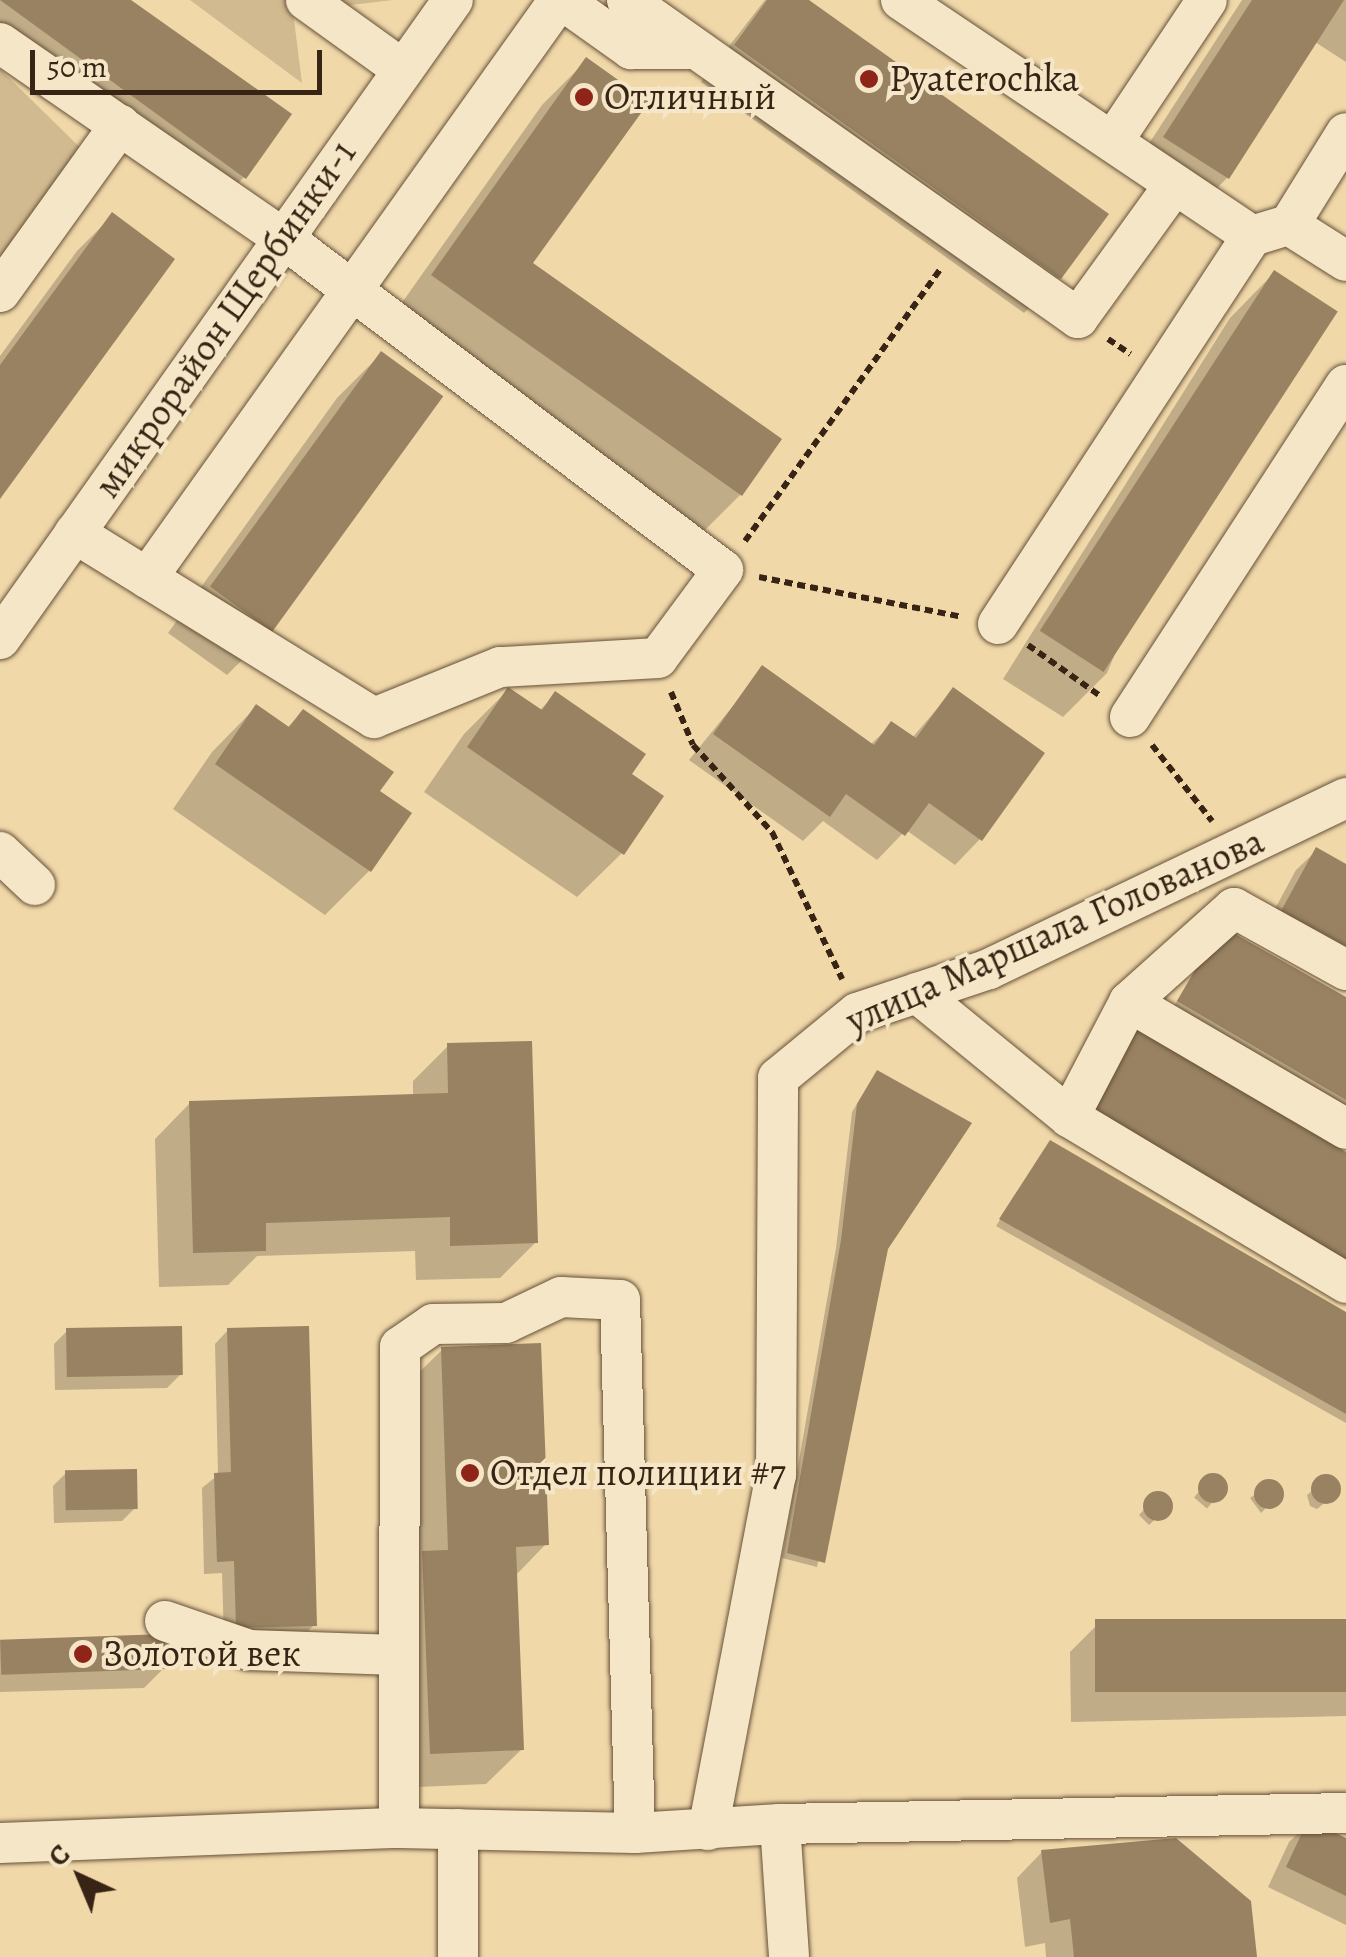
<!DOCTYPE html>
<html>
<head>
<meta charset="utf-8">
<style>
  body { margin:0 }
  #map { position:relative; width:1346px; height:1957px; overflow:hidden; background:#f0d8a9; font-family:Alegreya,serif }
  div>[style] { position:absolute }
  .green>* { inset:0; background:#d1b990 }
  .shadow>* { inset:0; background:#0003; transform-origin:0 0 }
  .building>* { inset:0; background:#988261; transform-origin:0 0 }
  .round { border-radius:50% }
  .path>* { height:6px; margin-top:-3px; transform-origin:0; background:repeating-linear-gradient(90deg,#382414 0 8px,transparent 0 13px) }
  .roads { filter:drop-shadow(0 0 2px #665139) drop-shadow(0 0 2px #665139) }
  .minor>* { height:40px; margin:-20px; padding:0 20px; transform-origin:20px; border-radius:20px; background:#f5e6c7 }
  .dots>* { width:28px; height:28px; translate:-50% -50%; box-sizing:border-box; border:5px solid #f5e6c7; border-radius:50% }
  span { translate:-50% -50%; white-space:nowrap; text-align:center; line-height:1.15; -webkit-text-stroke:8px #f5e6c7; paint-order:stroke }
  .poi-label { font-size:38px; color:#382414 }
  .left { translate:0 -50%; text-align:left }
  .street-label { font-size:38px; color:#382414 }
  .north { position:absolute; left:30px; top:1827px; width:100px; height:100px; -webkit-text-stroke:8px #f5e6c7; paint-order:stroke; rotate:316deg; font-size:28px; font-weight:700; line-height:40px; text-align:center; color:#382414 }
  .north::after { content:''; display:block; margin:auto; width:35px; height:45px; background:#382414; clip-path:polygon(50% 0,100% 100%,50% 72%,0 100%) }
  .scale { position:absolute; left:30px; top:50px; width:292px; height:45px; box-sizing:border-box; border:5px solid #382414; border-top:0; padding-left:12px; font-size:30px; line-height:35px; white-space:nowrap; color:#382414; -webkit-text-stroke:8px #f5e6c7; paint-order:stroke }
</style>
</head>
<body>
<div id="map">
  <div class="green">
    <div style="clip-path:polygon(190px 0,393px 0,293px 12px,302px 83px)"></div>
    <div style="clip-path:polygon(0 69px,107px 174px,0 308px)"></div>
  </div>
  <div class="shadow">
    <div style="clip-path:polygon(0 0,127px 0,244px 177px,209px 213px,0 65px)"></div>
    <div style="clip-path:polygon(765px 0,805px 0,1060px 278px,1024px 313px,701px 82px)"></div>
    <div style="clip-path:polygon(1242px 0,1346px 0,1346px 62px,1315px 42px,1227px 178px,1192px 213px,1130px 173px)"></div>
    <div style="clip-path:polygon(586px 61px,530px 263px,779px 440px,740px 495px,696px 539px,389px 321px,542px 105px)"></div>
    <div style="clip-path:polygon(112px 216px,0 495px,0 356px,77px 251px)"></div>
    <div style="clip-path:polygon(1274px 273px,1107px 673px,1063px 717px,1003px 679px,1230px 318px)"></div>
    <div style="clip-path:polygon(381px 354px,271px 631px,227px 675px,168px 633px,337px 398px)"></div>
    <div style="clip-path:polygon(763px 669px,870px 745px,892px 724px,912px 738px,953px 690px,980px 839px,955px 865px,906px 830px,877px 860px,823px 821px,803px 841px,689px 760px)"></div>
    <div style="clip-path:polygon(508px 690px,539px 711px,555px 695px,629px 774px,622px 853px,577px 897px,424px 792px,464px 734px)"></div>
    <div style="clip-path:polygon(256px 707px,287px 728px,303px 712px,377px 792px,369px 871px,325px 915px,173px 809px,212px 752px)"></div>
    <div style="clip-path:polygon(1316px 851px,1346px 867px,1346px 977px,1263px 931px,1296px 870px)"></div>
    <div style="clip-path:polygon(1215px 935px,1346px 1000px,1346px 1109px,1173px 1008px)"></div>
    <div style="clip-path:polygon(448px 1046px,536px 1242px,500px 1278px,416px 1280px,415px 1251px,257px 1256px,228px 1285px,159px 1287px,155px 1139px,190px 1103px,413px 1097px,413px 1081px)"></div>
    <div style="clip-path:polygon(872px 1079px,885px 1248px,817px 1567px,782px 1558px,836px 1248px,852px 1112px)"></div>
    <div style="clip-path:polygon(1045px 1149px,1346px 1315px,1346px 1423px,996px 1226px)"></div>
    <div style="clip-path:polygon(228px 1330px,314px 1625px,301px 1638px,224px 1640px,222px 1573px,204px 1574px,202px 1488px,218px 1475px,215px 1344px)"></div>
    <div style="clip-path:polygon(67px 1331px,181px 1374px,167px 1388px,55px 1390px,54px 1344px)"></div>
    <div style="clip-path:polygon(442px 1350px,546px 1544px,515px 1576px,522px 1749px,486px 1784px,396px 1788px,406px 1385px)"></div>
    <div style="clip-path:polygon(66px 1473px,135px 1508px,122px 1521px,54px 1523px,53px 1486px)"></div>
    <div style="left:1212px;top:1476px;width:17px;height:28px;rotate:40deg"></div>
    <div style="clip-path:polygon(1328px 1478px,1337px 1493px,1317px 1509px,1310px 1506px,1307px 1495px)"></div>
    <div style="clip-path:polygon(1272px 1482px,1281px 1493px,1261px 1513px,1250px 1498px)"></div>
    <div style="clip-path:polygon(1157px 1495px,1170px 1506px,1149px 1525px,1139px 1515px)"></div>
    <div style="clip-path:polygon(1346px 1621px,1346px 1716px,1071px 1722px,1070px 1652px,1096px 1626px)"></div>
    <div style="clip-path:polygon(0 1641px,164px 1668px,144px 1688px,0 1692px)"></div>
    <div style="clip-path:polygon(1309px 1823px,1346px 1840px,1346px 1925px,1268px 1887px,1289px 1842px)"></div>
    <div style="clip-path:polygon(1042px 1852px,1254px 1957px,1046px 1957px,1045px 1943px,1025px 1947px,1017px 1878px)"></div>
  </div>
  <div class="building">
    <div style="clip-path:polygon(0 0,131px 0,292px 114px,246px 179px)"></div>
    <div style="clip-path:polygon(767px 0,809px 0,1109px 214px,1061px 279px,734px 45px)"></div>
    <div style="clip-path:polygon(1252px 0,1344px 0,1229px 179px,1163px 137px)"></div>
    <div style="clip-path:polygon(586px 57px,649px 102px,533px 263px,782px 439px,742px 496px,431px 275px)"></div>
    <div style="clip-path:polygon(112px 212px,175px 259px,0 499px,0 365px)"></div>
    <div style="left:1274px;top:270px;width:76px;height:430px;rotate:33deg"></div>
    <div style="left:381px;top:351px;width:77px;height:291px;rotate:36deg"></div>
    <div style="clip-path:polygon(762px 665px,874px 745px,891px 721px,916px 738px,953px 687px,1045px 753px,982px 841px,929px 803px,905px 836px,846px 794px,830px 817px,713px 734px)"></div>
    <div style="clip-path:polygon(508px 687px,542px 710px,555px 691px,646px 754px,632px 774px,664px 796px,624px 855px,467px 747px)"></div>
    <div style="clip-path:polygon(256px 704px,289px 727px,303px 709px,394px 772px,380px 791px,412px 813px,371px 872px,215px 764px)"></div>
    <div style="clip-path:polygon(1316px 847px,1346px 864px,1346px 946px,1281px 911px)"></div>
    <div style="clip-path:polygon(1221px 926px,1346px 997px,1346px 1100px,1177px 1001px)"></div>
    <div style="clip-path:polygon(1134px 1024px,1346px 1152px,1346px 1261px,1088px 1112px)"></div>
    <div style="clip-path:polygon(532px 1041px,538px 1243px,450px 1246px,450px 1217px,266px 1223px,266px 1251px,193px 1253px,189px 1101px,448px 1093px,447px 1043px)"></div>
    <div style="clip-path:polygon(877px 1070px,972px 1123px,888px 1249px,825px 1563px,787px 1553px,841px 1240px,857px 1104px)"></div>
    <div style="clip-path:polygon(1050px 1140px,1346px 1312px,1346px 1414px,999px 1219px)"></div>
    <div style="left:182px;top:1326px;width:49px;height:116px;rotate:89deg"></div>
    <div style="clip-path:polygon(309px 1326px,317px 1626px,236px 1628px,234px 1561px,217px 1562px,214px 1473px,231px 1472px,227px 1328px)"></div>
    <div style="clip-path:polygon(541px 1343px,549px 1545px,516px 1547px,524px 1750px,430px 1754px,422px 1551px,448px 1550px,441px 1347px)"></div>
    <div style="left:137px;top:1469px;width:40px;height:72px;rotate:89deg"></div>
    <div class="round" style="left:1198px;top:1473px;width:30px;height:30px"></div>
    <div class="round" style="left:1311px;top:1474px;width:30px;height:30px"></div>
    <div class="round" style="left:1254px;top:1479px;width:30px;height:30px"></div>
    <div class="round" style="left:1143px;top:1491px;width:30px;height:30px"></div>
    <div style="left:1346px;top:1619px;width:73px;height:251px;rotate:90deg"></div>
    <div style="left:165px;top:1634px;width:35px;height:165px;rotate:88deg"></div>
    <div style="clip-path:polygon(1308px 1820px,1346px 1838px,1346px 1896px,1286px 1867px)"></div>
    <div style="clip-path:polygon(1176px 1838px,1251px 1901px,1257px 1957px,1074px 1957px,1070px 1919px,1050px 1923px,1041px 1850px)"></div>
  </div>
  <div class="path">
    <div style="left:1108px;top:339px;width:27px;rotate:34deg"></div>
    <div style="left:745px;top:541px;width:337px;rotate:-54.3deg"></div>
    <div style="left:759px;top:577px;width:207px;rotate:11.1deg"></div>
    <div style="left:1028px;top:645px;width:87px;rotate:35.2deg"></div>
    <div style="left:671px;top:692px;width:57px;rotate:67.5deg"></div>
    <div style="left:693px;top:745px;width:118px;rotate:47.8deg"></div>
    <div style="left:772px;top:832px;width:163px;rotate:64.5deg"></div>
    <div style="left:1152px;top:745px;width:97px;rotate:51.7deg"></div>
  </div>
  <div class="roads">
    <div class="minor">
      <div style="left:306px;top:0;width:118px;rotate:35.7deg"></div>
      <div style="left:562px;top:0;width:85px;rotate:35.4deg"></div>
      <div style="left:631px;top:49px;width:63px"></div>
      <div style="left:627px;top:0;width:552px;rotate:35.19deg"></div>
      <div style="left:1078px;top:318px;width:165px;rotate:-54.1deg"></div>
      <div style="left:901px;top:0;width:423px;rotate:33.9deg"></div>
      <div style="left:1252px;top:236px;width:39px;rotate:-17deg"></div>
      <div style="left:1289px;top:225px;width:67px;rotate:32.3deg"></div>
      <div style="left:0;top:43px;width:344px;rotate:34.6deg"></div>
      <div style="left:283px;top:238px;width:551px;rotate:37.04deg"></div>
      <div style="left:723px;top:570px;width:109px;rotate:126.5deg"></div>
      <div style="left:658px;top:658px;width:158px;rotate:176.7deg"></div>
      <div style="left:500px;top:667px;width:136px;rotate:158deg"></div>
      <div style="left:374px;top:718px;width:352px;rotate:-148.3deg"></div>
      <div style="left:1113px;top:141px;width:169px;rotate:-56.3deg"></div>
      <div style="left:1289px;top:225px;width:108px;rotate:-58.2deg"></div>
      <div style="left:0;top:292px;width:206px;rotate:-54.3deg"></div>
      <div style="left:147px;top:578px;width:710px;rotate:-54.52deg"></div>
      <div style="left:998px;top:624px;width:464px;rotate:-56.8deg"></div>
      <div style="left:0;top:639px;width:783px;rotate:-54.67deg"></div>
      <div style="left:1130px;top:717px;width:396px;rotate:-57deg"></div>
      <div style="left:0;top:852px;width:48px;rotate:43.3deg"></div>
      <div style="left:917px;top:993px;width:196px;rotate:39.2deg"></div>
      <div style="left:1069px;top:1117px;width:323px;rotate:30.9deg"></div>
      <div style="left:1129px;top:1002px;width:141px;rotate:-41.8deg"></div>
      <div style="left:1234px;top:908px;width:128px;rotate:29deg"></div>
      <div style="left:1069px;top:1117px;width:130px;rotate:-62.4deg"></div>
      <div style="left:1129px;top:1002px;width:251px;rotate:30.3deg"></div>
      <div style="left:165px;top:1621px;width:89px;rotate:19deg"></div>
      <div style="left:249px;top:1650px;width:149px;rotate:1.9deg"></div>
      <div style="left:780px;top:1824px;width:566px;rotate:-1.11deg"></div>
      <div style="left:399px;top:1828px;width:481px;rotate:-89.9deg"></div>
      <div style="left:400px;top:1347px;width:40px;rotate:-34.9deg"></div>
      <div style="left:433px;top:1324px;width:73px;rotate:-0.8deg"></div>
      <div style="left:506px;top:1323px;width:61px;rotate:-25.3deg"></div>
      <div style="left:561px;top:1297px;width:59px;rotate:2.9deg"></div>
      <div style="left:620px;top:1300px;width:533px;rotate:88.39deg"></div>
      <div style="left:708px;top:1830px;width:361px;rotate:-79.2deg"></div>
      <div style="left:776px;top:1475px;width:397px;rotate:-89.7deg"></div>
      <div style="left:778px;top:1078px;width:102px;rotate:-39.4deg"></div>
      <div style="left:857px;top:1013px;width:139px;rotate:-18.4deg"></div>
      <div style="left:989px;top:969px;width:396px;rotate:-25.6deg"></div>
      <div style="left:0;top:1843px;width:399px;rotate:-2.2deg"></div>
      <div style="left:399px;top:1828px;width:236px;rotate:1.2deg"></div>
      <div style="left:635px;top:1833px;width:145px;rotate:-3.6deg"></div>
      <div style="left:780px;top:1824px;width:133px;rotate:86.1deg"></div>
      <div style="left:458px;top:1957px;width:128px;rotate:-90deg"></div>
    </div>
  </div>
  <div class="dots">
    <div style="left:869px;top:79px;background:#8f2418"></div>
    <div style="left:584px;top:97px;background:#8f2418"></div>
    <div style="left:470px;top:1473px;background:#8f2418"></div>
    <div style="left:83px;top:1654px;background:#8f2418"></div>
  </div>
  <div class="poi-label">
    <span class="left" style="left:889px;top:79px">Pyaterochka</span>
    <span class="left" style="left:604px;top:97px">Отличный</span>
    <span class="left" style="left:490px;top:1473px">Отдел полиции #7</span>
    <span class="left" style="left:103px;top:1654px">Золотой век</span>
  </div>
  <div class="street-label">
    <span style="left:225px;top:319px;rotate:-55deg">микрорайон Щербинки-1</span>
    <span style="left:1055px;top:931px;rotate:-24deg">улица Маршала Голованова</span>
  </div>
  <div class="north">С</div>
  <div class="scale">50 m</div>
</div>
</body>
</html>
